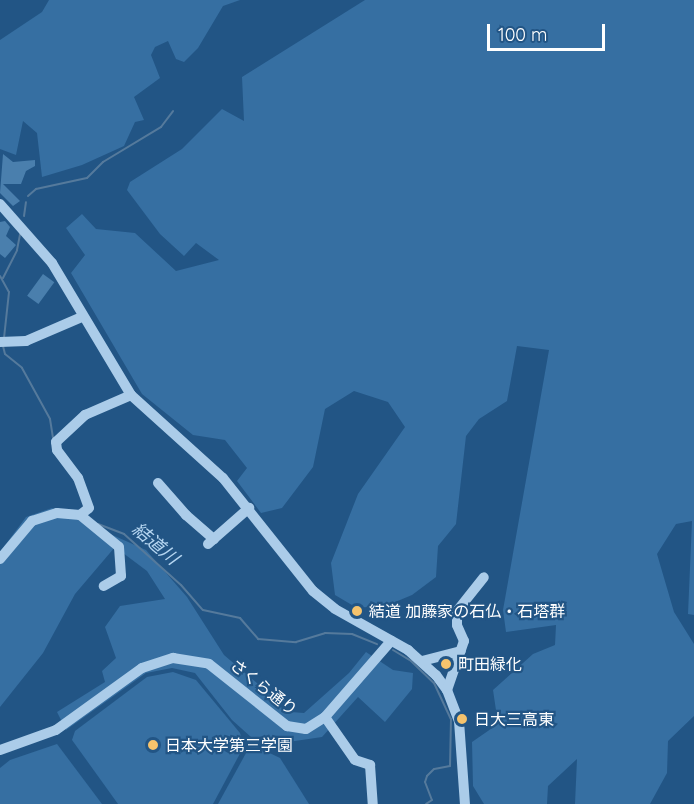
<!DOCTYPE html>
<html>
<head>
<meta charset="utf-8">
<style>
  body { margin:0 }
  #map { position:relative; width:694px; height:804px; overflow:hidden; background:#225585; font-family:Quicksand,"Noto Sans JP",sans-serif }
  div>[style] { position:absolute }
  .green>* { inset:0; background:#366fa2 }
  .stream>* { height:2px; margin:-1px; padding:0 1px; transform-origin:1px; border-radius:1px; background:#557a9c }
  .building>* { inset:0; background:#4a7fad; transform-origin:0 0 }
  .minor>* { height:10px; margin:-5px; padding:0 5px; transform-origin:5px; border-radius:5px; background:#abcce9 }
  .dots>* { width:16px; height:16px; translate:-50% -50%; box-sizing:border-box; border:3px solid #225585; border-radius:50% }
  span { translate:-50% -50%; white-space:nowrap; text-align:center; line-height:1.15; -webkit-text-stroke:4.5px #225585; paint-order:stroke }
  .poi-label { font-size:16px; color:#fff }
  .left { translate:0 -50%; text-align:left }
  .street-label { font-size:16px; color:#fff }
  .water-label { font-size:18px; color:#b6d6f1; font-style:italic }
  .scale { position:absolute; left:487px; top:24px; width:118px; height:27px; box-sizing:border-box; border:3px solid #fff; border-top:0; padding-left:8px; font-size:18px; line-height:21px; white-space:nowrap; color:#fff; -webkit-text-stroke:4px #225585; paint-order:stroke }
</style>
</head>
<body>
<div id="map">
  <div class="green">
    <div style="clip-path:polygon(49px 0,240px 0,223px 6px,198px 48px,184px 62px,176px 59px,168px 41px,155px 47px,151px 55px,160px 78px,134px 97px,144px 120px,135px 122px,124px 146px,82px 165px,42px 177px,37px 133px,23px 121px,16px 155px,0 149px,0 40px,42px 12px)"></div>
    <div style="clip-path:polygon(365px 0,694px 0,694px 615px,688px 614px,692px 521px,676px 524px,657px 554px,674px 612px,694px 644px,694px 716px,668px 741px,667px 773px,650px 804px,575px 804px,577px 759px,548px 786px,547px 804px,484px 804px,473px 786px,472px 742px,498px 724px,493px 690px,533px 654px,555px 645px,556px 625px,506px 632px,503px 610px,549px 350px,517px 346px,507px 401px,479px 419px,466px 436px,456px 524px,438px 546px,436px 577px,412px 595px,388px 605px,357px 608px,335px 595px,331px 563px,358px 494px,405px 427px,388px 402px,354px 391px,325px 409px,313px 467px,282px 508px,261px 513px,237px 481px,247px 468px,225px 440px,193px 435px,142px 394px,71px 273px,85px 255px,66px 228px,82px 214px,96px 229px,135px 233px,176px 271px,219px 260px,196px 243px,184px 256px,160px 234px,127px 190px,130px 182px,182px 149px,222px 109px,244px 121px,242px 77px)"></div>
    <div style="clip-path:polygon(52px 508px,146px 550px,187px 597px,224px 655px,291px 712px,304px 713px,349px 673px,366px 652px,393px 670px,413px 673px,412px 689px,385px 722px,358px 697px,322px 737px,261px 746px,232px 720px,195px 673px,172px 668px,146px 673px,66px 730px,57px 712px,105px 682px,102px 671px,116px 658px,105px 627px,120px 606px,165px 599px,147px 571px,115px 547px,75px 594px,43px 653px,0 707px,0 552px,26px 517px)"></div>
    <div style="clip-path:polygon(173px 672px,196px 680px,240px 733px,244px 746px,213px 804px,118px 804px,72px 740px,75px 731px,147px 677px)"></div>
    <div style="clip-path:polygon(57px 744px,102px 804px,0 804px,0 768px,10px 760px)"></div>
    <div style="clip-path:polygon(251px 744px,280px 758px,309px 804px,218px 804px)"></div>
  </div>
  <div class="stream">
    <div style="left:28px;top:196px;width:11px;rotate:-41deg"></div>
    <div style="left:36px;top:189px;width:52px;rotate:-12.2deg"></div>
    <div style="left:87px;top:178px;width:23px;rotate:-45deg"></div>
    <div style="left:103px;top:162px;width:68px;rotate:-31.1deg"></div>
    <div style="left:161px;top:127px;width:20px;rotate:-53deg"></div>
    <div style="left:24px;top:216px;width:14px;rotate:-82deg"></div>
    <div style="left:0;top:276px;width:18px;rotate:61deg"></div>
    <div style="left:9px;top:292px;width:46px;rotate:96.2deg"></div>
    <div style="left:3px;top:278px;width:31px;rotate:-63deg"></div>
    <div style="left:17px;top:250px;width:16px;rotate:-79deg"></div>
    <div style="left:3px;top:346px;width:8px;rotate:76deg"></div>
    <div style="left:5px;top:354px;width:22px;rotate:39deg"></div>
    <div style="left:22px;top:368px;width:58px;rotate:61.2deg"></div>
    <div style="left:50px;top:419px;width:19px;rotate:81deg"></div>
    <div style="left:98px;top:524px;width:28px;rotate:21deg"></div>
    <div style="left:124px;top:534px;width:76px;rotate:41.8deg"></div>
    <div style="left:181px;top:585px;width:33px;rotate:49deg"></div>
    <div style="left:203px;top:610px;width:38px;rotate:12deg"></div>
    <div style="left:240px;top:618px;width:28px;rotate:49deg"></div>
    <div style="left:258px;top:639px;width:38px;rotate:5deg"></div>
    <div style="left:296px;top:642px;width:30px;rotate:-17deg"></div>
    <div style="left:325px;top:633px;width:27px;rotate:2deg"></div>
    <div style="left:352px;top:634px;width:27px;rotate:22deg"></div>
    <div style="left:393px;top:650px;width:21px;rotate:31deg"></div>
    <div style="left:411px;top:661px;width:32px;rotate:44deg"></div>
    <div style="left:434px;top:683px;width:40px;rotate:65deg"></div>
    <div style="left:451px;top:719px;width:47px;rotate:91.2deg"></div>
    <div style="left:450px;top:766px;width:16px;rotate:169deg"></div>
    <div style="left:434px;top:769px;width:10px;rotate:135deg"></div>
    <div style="left:427px;top:776px;width:6px;rotate:108deg"></div>
    <div style="left:425px;top:782px;width:19px;rotate:69deg"></div>
    <div style="left:432px;top:800px;width:7px;rotate:146deg"></div>
  </div>
  <div class="building">
    <div style="clip-path:polygon(3px 154px,13px 162px,35px 160px,35px 166px,26px 171px,21px 184px,3px 184px,20px 201px,13px 206px,0 193px)"></div>
    <div style="clip-path:polygon(5px 221px,10px 227px,6px 236px,16px 245px,5px 258px,0 254px,0 222px)"></div>
    <div style="left:43px;top:274px;width:14px;height:27px;rotate:36deg"></div>
  </div>
  <div class="minor">
    <div style="left:0;top:204px;width:79px;rotate:48.6deg"></div>
    <div style="left:52px;top:263px;width:154px;rotate:59.1deg"></div>
    <div style="left:131px;top:395px;width:124px;rotate:42.1deg"></div>
    <div style="left:223px;top:478px;width:144px;rotate:51.5deg"></div>
    <div style="left:313px;top:591px;width:28px;rotate:39deg"></div>
    <div style="left:335px;top:609px;width:84px;rotate:29.3deg"></div>
    <div style="left:408px;top:650px;width:38px;rotate:42deg"></div>
    <div style="left:436px;top:675px;width:19px;rotate:54deg"></div>
    <div style="left:447px;top:690px;width:33px;rotate:69deg"></div>
    <div style="left:459px;top:721px;width:83px;rotate:85.9deg"></div>
    <div style="left:0;top:342px;width:26px;rotate:-2deg"></div>
    <div style="left:26px;top:341px;width:61px;rotate:-23.2deg"></div>
    <div style="left:158px;top:483px;width:43px;rotate:48.8deg"></div>
    <div style="left:186px;top:515px;width:37px;rotate:41deg"></div>
    <div style="left:80px;top:515px;width:50px;rotate:39.4deg"></div>
    <div style="left:119px;top:547px;width:29px;rotate:86deg"></div>
    <div style="left:121px;top:576px;width:20px;rotate:150deg"></div>
    <div style="left:208px;top:544px;width:55px;rotate:-41.3deg"></div>
    <div style="left:0;top:559px;width:50px;rotate:-49.9deg"></div>
    <div style="left:32px;top:521px;width:26px;rotate:-18deg"></div>
    <div style="left:57px;top:513px;width:23px;rotate:5deg"></div>
    <div style="left:80px;top:515px;width:11px;rotate:-38deg"></div>
    <div style="left:89px;top:508px;width:32px;rotate:-110deg"></div>
    <div style="left:78px;top:478px;width:35px;rotate:-127deg"></div>
    <div style="left:57px;top:450px;width:8px;rotate:-97deg"></div>
    <div style="left:56px;top:442px;width:40px;rotate:-43deg"></div>
    <div style="left:85px;top:415px;width:50px;rotate:-23.5deg"></div>
    <div style="left:422px;top:661px;width:40px;rotate:-14.4deg"></div>
    <div style="left:447px;top:690px;width:52px;rotate:-70.9deg"></div>
    <div style="left:464px;top:641px;width:17px;rotate:-114deg"></div>
    <div style="left:457px;top:625px;width:14px;rotate:-90deg"></div>
    <div style="left:457px;top:611px;width:43px;rotate:-51.5deg"></div>
    <div style="left:325px;top:717px;width:52px;rotate:55.1deg"></div>
    <div style="left:355px;top:760px;width:16px;rotate:18deg"></div>
    <div style="left:370px;top:765px;width:39px;rotate:86deg"></div>
    <div style="left:0;top:750px;width:59px;rotate:-19.7deg"></div>
    <div style="left:56px;top:730px;width:106px;rotate:-35.8deg"></div>
    <div style="left:142px;top:668px;width:33px;rotate:-18deg"></div>
    <div style="left:173px;top:658px;width:36px;rotate:9deg"></div>
    <div style="left:209px;top:664px;width:100px;rotate:38.5deg"></div>
    <div style="left:287px;top:726px;width:19px;rotate:9deg"></div>
    <div style="left:306px;top:729px;width:22px;rotate:-32deg"></div>
    <div style="left:325px;top:717px;width:101px;rotate:-49deg"></div>
  </div>
  <div class="dots">
    <div style="left:357px;top:611px;background:#f5c36d"></div>
    <div style="left:446px;top:664px;background:#f5c36d"></div>
    <div style="left:462px;top:719px;background:#f5c36d"></div>
    <div style="left:153px;top:745px;background:#f5c36d"></div>
  </div>
  <div class="poi-label">
    <span class="left" style="left:369px;top:611px">結道 加藤家の石仏・石塔群</span>
    <span class="left" style="left:458px;top:664px">町田緑化</span>
    <span class="left" style="left:474px;top:719px">日大三高東</span>
    <span class="left" style="left:165px;top:745px">日本大学第三学園</span>
  </div>
  <div class="street-label">
    <span style="left:264px;top:687px;rotate:38deg">さくら通り</span>
  </div>
  <div class="water-label">
    <span style="left:155px;top:544px;rotate:40deg">結道川</span>
  </div>
  <div class="scale">100 m</div>
</div>
</body>
</html>
